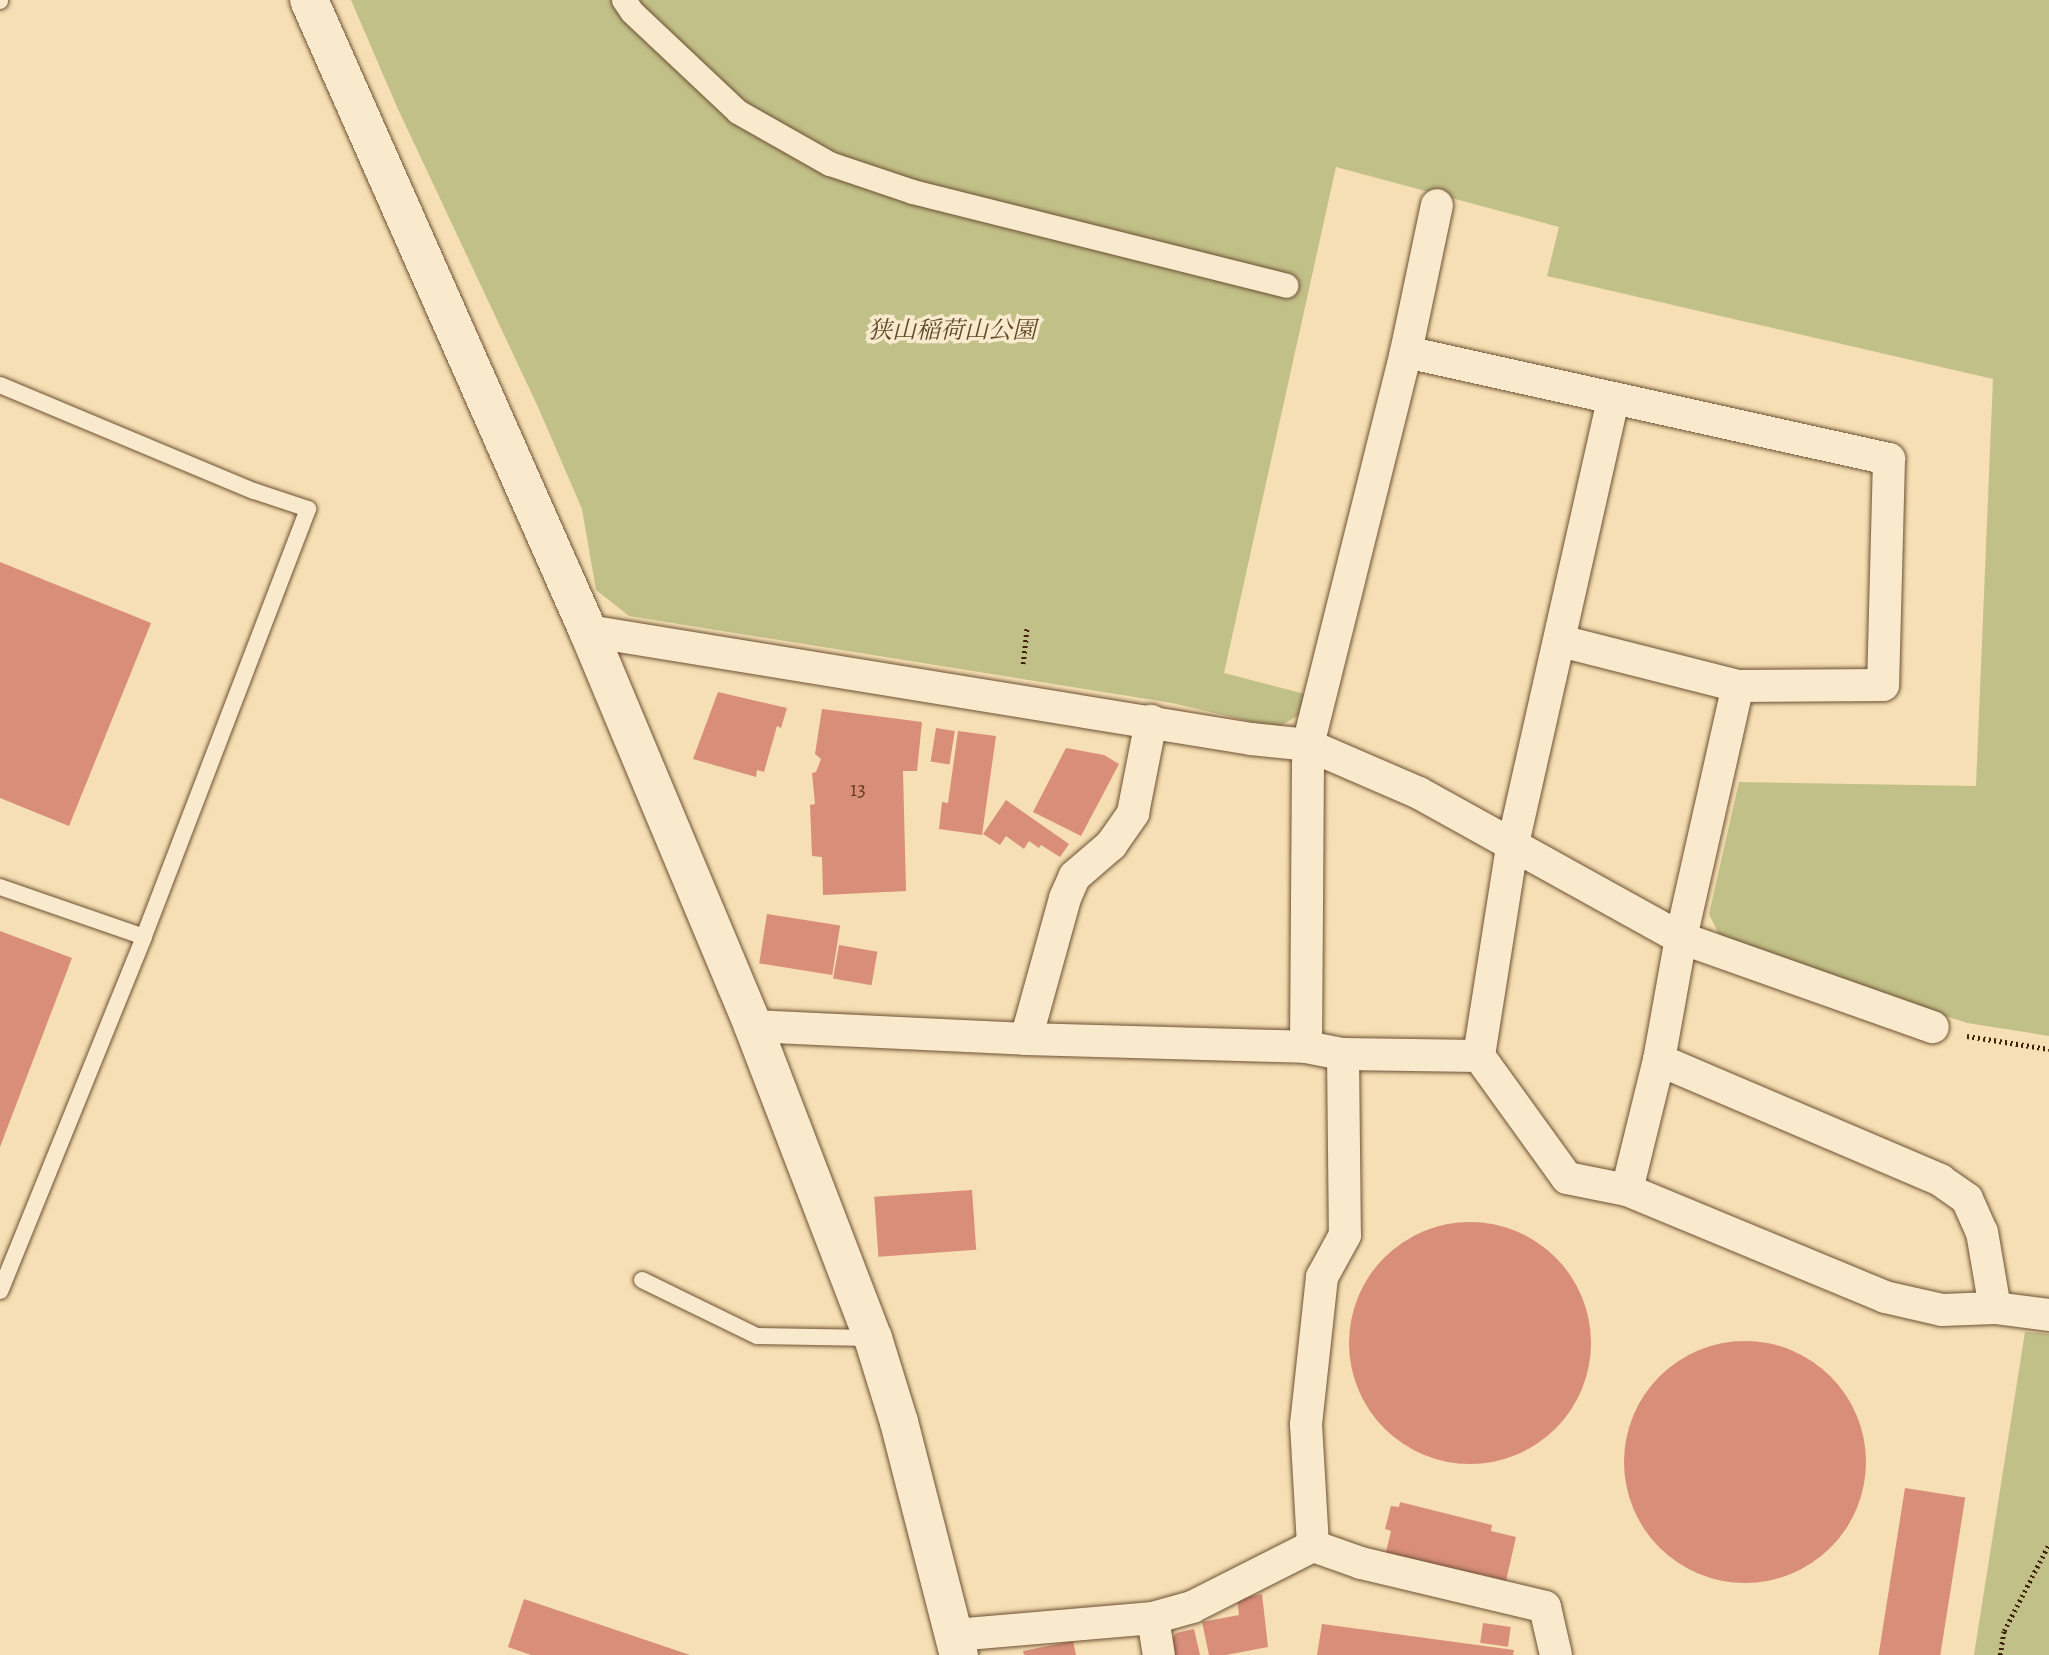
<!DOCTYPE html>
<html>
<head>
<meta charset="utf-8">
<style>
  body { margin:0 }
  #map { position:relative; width:2049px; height:1655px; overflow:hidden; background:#f6dfb4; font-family:Alegreya,"Noto Serif JP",serif }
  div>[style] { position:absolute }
  .green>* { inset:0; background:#c2c089 }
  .building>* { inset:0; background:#d88e79; transform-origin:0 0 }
  .round { border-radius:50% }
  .path>* { height:4.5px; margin-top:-2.25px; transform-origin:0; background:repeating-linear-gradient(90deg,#402208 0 2px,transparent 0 5.5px) }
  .roads { filter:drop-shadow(0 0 2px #6e5133) drop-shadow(0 0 2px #6e5133) }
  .service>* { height:16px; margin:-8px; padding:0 8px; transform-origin:8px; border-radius:8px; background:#f9eace }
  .pedestrian>* { height:24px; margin:-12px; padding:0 12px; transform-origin:12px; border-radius:12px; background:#f9eace }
  .minor>* { height:32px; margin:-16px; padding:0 16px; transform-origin:16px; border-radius:16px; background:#f9eace }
  .tertiary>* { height:38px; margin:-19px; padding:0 19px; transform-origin:19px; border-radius:19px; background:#f9eace }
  span { translate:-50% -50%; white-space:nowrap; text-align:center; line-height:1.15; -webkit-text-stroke:7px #f9eace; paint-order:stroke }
  .number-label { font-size:21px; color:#663d24 }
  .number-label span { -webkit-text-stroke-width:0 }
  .park-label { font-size:24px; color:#604a28; font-style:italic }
</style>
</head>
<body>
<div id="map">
  <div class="green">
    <div style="clip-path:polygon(351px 0,2049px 0,2049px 1036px,1967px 1023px,1822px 976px,1721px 939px,1709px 914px,1739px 782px,1976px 786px,1993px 379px,1547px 276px,1559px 227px,1336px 167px,1224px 673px,1309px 695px,1307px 710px,1277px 728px,1172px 703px,629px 616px,596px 590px,582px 509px,538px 407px,397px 107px)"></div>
    <div style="clip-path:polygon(2025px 1332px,2049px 1334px,2049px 1655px,1974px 1655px)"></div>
  </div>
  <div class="building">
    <div style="clip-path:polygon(0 562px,151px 623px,69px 826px,0 798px)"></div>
    <div style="clip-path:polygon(718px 692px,787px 708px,781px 728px,777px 726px,764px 772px,757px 770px,756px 777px,693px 759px)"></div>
    <div style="clip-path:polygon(822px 709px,922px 722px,917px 771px,903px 771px,906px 891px,823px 895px,822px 857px,812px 856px,810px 805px,815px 804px,812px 773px,816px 772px,821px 759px,815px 754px)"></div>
    <div style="left:936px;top:728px;width:19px;height:34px;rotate:9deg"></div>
    <div style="clip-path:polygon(958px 731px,996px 736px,982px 835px,939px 829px,942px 802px,948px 803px)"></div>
    <div style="clip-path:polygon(1066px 748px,1104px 755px,1119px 764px,1081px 836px,1033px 812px)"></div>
    <div style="clip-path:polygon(1006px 800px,1069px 844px,1060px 857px,1041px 845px,1039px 848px,1029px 841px,1024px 849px,1006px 836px,1000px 845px,983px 834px)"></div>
    <div style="left:767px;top:914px;width:74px;height:50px;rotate:9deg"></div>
    <div style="clip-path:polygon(0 931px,72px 958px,0 1147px)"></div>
    <div style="left:839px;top:945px;width:39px;height:34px;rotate:10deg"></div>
    <div style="left:972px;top:1190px;width:60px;height:98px;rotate:86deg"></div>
    <div class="round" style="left:1349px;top:1222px;width:242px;height:242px"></div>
    <div class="round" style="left:1624px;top:1341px;width:242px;height:242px"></div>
    <div style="left:1905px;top:1488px;width:61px;height:169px;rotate:9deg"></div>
    <div style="clip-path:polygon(1400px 1502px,1492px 1525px,1491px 1531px,1516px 1537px,1506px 1581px,1480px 1574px,1479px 1579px,1385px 1556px,1391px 1531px,1385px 1529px,1391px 1506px,1399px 1507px)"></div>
    <div style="clip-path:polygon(1262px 1594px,1268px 1647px,1226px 1655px,1209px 1655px,1202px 1622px,1239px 1615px,1237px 1599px)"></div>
    <div style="clip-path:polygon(524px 1599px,690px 1655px,531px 1655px,508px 1647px)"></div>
    <div style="left:1483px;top:1623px;width:28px;height:20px;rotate:8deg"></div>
    <div style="clip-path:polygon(1322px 1624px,1514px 1650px,1513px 1655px,1317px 1655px)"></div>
    <div style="clip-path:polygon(1194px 1629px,1200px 1655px,1174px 1655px,1171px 1641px,1176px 1633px)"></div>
    <div style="clip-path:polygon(1073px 1641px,1076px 1655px,1024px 1655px,1023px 1651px)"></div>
  </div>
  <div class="path">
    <div style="left:1023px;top:664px;width:37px;rotate:-84deg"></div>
    <div style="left:1967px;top:1036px;width:83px;rotate:9deg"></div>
    <div style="left:2000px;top:1655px;width:24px;rotate:-81deg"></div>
    <div style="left:2004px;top:1631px;width:98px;rotate:-62.7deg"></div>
  </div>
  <div class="roads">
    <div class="service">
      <div style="left:0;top:1px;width:1px;rotate:-90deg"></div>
      <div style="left:0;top:385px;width:275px;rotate:22.7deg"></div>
      <div style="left:254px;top:491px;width:57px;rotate:18.4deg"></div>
      <div style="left:308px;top:509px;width:458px;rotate:111deg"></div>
      <div style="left:144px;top:937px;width:382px;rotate:112.1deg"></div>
      <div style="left:0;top:887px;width:152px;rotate:19.1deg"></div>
      <div style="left:642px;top:1280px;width:128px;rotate:26deg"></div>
      <div style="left:757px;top:1336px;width:116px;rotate:1deg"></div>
    </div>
    <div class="pedestrian">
      <div style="left:624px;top:0;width:14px;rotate:56deg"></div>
      <div style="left:632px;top:12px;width:146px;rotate:43.3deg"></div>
      <div style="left:738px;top:112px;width:106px;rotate:29.5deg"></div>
      <div style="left:830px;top:164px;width:88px;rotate:18.6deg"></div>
      <div style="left:913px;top:192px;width:385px;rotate:14.1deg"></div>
    </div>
    <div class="minor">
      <div style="left:1406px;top:352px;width:495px;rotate:12.5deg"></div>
      <div style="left:1889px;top:459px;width:226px;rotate:91.5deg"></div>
      <div style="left:1883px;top:685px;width:145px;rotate:179.6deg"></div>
      <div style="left:1738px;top:686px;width:184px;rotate:-165.8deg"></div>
      <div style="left:1613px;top:400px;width:458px;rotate:102.7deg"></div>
      <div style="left:1512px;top:847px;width:212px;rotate:99deg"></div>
      <div style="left:1479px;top:1056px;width:150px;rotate:54.2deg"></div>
      <div style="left:1567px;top:1178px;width:61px;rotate:11.3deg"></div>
      <div style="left:1627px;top:1190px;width:279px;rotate:22.5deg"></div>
      <div style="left:1885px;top:1297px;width:58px;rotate:12.8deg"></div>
      <div style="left:1942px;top:1310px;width:53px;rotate:-2.2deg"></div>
      <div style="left:1995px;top:1308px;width:54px;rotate:7.4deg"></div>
      <div style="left:588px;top:631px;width:672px;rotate:9.25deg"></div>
      <div style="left:1251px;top:739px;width:57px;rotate:6deg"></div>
      <div style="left:1308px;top:745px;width:121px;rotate:23.4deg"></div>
      <div style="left:1419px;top:793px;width:299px;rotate:29deg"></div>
      <div style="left:1681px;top:938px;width:267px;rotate:19.5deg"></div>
      <div style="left:753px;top:1026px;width:273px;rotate:2.7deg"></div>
      <div style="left:1026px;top:1039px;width:280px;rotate:1.6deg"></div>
      <div style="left:1306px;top:1047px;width:38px;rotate:11deg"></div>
      <div style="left:1343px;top:1054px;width:136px;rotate:0.8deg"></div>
      <div style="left:1026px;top:1039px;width:146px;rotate:-74.5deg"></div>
      <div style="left:1065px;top:898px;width:24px;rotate:-66deg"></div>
      <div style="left:1075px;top:876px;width:48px;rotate:-40.7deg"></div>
      <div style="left:1111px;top:845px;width:39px;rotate:-55deg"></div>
      <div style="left:1133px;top:813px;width:94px;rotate:-78.9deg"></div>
      <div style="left:1306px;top:1047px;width:302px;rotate:-89.6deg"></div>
      <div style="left:1308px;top:745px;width:405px;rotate:-76deg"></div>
      <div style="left:1406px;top:352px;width:150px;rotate:-78.1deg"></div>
      <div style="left:1343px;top:1054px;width:181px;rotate:89.4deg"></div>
      <div style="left:1345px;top:1235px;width:48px;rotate:118.7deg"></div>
      <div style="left:1322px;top:1277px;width:148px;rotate:96.2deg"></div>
      <div style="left:1306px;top:1424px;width:122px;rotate:86.7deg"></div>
      <div style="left:1313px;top:1546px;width:51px;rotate:19.5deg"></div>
      <div style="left:1361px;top:1563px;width:189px;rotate:13.4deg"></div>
      <div style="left:1545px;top:1607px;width:49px;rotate:77.1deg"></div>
      <div style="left:1659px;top:1060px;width:306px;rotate:23.1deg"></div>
      <div style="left:1940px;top:1180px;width:33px;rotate:35deg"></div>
      <div style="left:1967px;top:1199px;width:36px;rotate:66deg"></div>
      <div style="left:1982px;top:1232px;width:77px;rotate:80.3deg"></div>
      <div style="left:1627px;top:1190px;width:134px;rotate:-76.2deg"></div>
      <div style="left:1659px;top:1060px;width:124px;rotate:-79.8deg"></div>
      <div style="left:1681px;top:938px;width:258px;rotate:-77.3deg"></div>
      <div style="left:1153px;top:1618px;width:37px;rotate:81deg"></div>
      <div style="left:955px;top:1635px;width:199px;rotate:-4.9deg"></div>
      <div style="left:1153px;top:1618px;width:41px;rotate:-15.8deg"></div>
      <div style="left:1192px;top:1607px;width:136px;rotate:-26.8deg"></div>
    </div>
    <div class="tertiary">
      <div style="left:309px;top:0;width:690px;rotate:66.15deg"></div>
      <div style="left:588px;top:631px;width:428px;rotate:67.3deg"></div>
      <div style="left:753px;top:1026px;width:334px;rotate:69deg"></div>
      <div style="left:873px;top:1338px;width:88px;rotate:72.8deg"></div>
      <div style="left:899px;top:1422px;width:241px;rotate:75.6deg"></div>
    </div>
  </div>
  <div class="number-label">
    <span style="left:858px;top:789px">13</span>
  </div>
  <div class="park-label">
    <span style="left:952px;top:331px">狭山稲荷山公園</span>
  </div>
</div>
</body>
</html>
